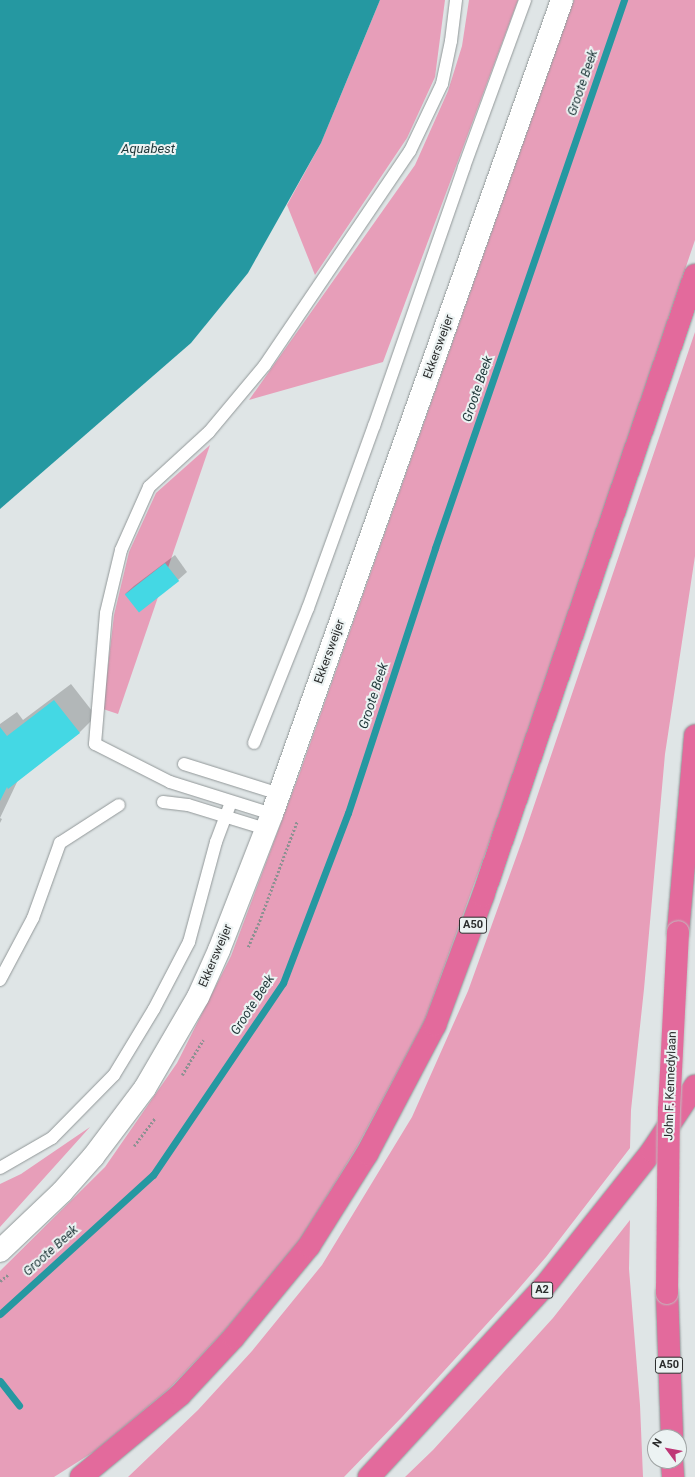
<!DOCTYPE html>
<html>
<head>
<meta charset="utf-8">
<style>
  body { margin:0 }
  #map { position:relative; width:695px; height:1477px; overflow:hidden; background:#dfe5e6; font-family:Roboto,sans-serif }
  div>[style] { position:absolute }
  .green>* { inset:0; background:#e79eb9 }
  .water>* { inset:0; background:#2598a1 }
  .shadow>* { inset:0; background:#0003 }
  .stream>* { height:7px; margin:-3.5px; padding:0 3.5px; transform-origin:3.5px; border-radius:3.5px; background:#2598a1 }
  .building>* { inset:0; background:#44d8e4; transform-origin:0 0 }
  .path>* { height:2.5px; margin-top:-1.25px; transform-origin:0; background:repeating-linear-gradient(90deg,#8d9192 0 2px,transparent 0 4px) }
  .roads { filter:drop-shadow(0 0 1px #919798) drop-shadow(0 0 1px #919798) }
  .lane>* { height:12px; margin:-6px; padding:0 6px; transform-origin:6px; border-radius:6px; background:#fff }
  .street>* { height:22px; margin:-11px; padding:0 11px; transform-origin:11px; border-radius:11px; background:#fff }
  .highway>* { height:22px; margin:-11px; padding:0 11px; transform-origin:11px; border-radius:11px; background:#e36a9c }
  .bridges { filter:drop-shadow(0 0 1px #bfc0c0) drop-shadow(0 0 1px #bfc0c0) }
  .highway-bridge>* { height:22px; margin:-11px; padding:0 11px; transform-origin:11px; border-radius:11px; background:#e36a9c }
  span { translate:-50% -50%; white-space:nowrap; text-align:center; line-height:1.15; -webkit-text-stroke:4px #ecf3f3; paint-order:stroke }
  .shield-label span { padding:1px 3px; background:#ecf3f3; border:1px solid; border-radius:3px; -webkit-text-stroke-width:0 }
  .shield-label { font-size:11px; color:#2b2d2d; font-weight:700 }
  .street-label { font-size:12px; color:#2b2d2d }
  .water-label { font-size:13px; color:#1f3739; font-style:italic }
  .north { position:absolute; left:647px; top:1429px; width:40px; height:40px; box-sizing:border-box; background:#ecf3f3; border:1px solid #9fa4a4; border-radius:50%; rotate:302deg; font-size:11px; font-weight:700; line-height:16px; text-align:center; color:#2b2d2d }
  .north::after { content:''; display:block; margin:auto; width:14px; height:18px; background:#bf3877; clip-path:polygon(50% 0,100% 100%,50% 72%,0 100%) }
</style>
</head>
<body>
<div id="map">
  <div class="green">
    <div style="clip-path:polygon(380px 0,445px 0,435px 77px,407px 138px,315px 275px,287px 205px,321px 143px)"></div>
    <div style="clip-path:polygon(469px 0,518px 0,383px 362px,249px 400px,415px 165px,448px 91px,462px 46px)"></div>
    <div style="clip-path:polygon(574px 0,695px 0,695px 240px,517px 766px,424px 1022px,357px 1147px,300px 1240px,226px 1329px,170px 1388px,95px 1451px,54px 1477px,0 1477px,0 1271px,105px 1167px,177px 1063px,231px 956px,299px 775px)"></div>
    <div style="clip-path:polygon(695px 332px,695px 556px,665px 754px,644px 989px,631px 1110px,630px 1148px,546px 1257px,515px 1293px,402px 1417px,344px 1477px,128px 1477px,198px 1410px,252px 1351px,322px 1265px,412px 1117px,468px 991px,523px 838px)"></div>
    <div style="clip-path:polygon(210px 445px,118px 714px,103px 709px,114px 615px,129px 552px,156px 493px)"></div>
    <div style="clip-path:polygon(90px 1127px,0 1227px,0 1184px,21px 1174px)"></div>
    <div style="clip-path:polygon(630px 1220px,629px 1269px,640px 1405px,643px 1477px,405px 1477px,433px 1450px,553px 1318px)"></div>
  </div>
  <div class="water">
    <div style="clip-path:polygon(0 0,380px 0,321px 143px,248px 273px,191px 343px,0 509px)"></div>
  </div>
  <div class="shadow">
    <div style="clip-path:polygon(175px 555px,187px 572px,178px 580px,125px 594px,134px 586px)"></div>
    <div style="clip-path:polygon(71px 684px,96px 716px,79px 733px,18px 780px,0 818px,2px 819px,0 823px,0 724px,17px 712px,23px 720px)"></div>
  </div>
  <div class="stream">
    <div style="left:0;top:1314px;width:207px;rotate:-42.3deg"></div>
    <div style="left:153px;top:1175px;width:232px;rotate:-55.9deg"></div>
    <div style="left:283px;top:983px;width:182px;rotate:-69.1deg"></div>
    <div style="left:348px;top:813px;width:279px;rotate:-71.8deg"></div>
    <div style="left:435px;top:548px;width:580px;rotate:-70.97deg"></div>
    <div style="left:0;top:1381px;width:31px;rotate:52deg"></div>
  </div>
  <div class="building">
    <div style="left:165px;top:563px;width:23px;height:51px;rotate:52deg"></div>
    <div style="clip-path:polygon(54px 700px,80px 733px,8px 789px,7px 787px,0 801px,0 727px,7px 736px)"></div>
  </div>
  <div class="path">
    <div style="left:248px;top:947px;width:24px;rotate:-66deg"></div>
    <div style="left:258px;top:925px;width:111px;rotate:-69.4deg"></div>
    <div style="left:182px;top:1075px;width:41px;rotate:-59deg"></div>
    <div style="left:134px;top:1146px;width:35px;rotate:-53deg"></div>
    <div style="left:0;top:1281px;width:11px;rotate:-38deg"></div>
  </div>
  <div class="roads">
    <div class="lane">
      <div style="left:254px;top:743px;width:145px;rotate:-68.2deg"></div>
      <div style="left:308px;top:608px;width:194px;rotate:-70.1deg"></div>
      <div style="left:374px;top:426px;width:274px;rotate:-70.8deg"></div>
      <div style="left:464px;top:167px;width:178px;rotate:-69.9deg"></div>
      <div style="left:184px;top:764px;width:100px;rotate:17.5deg"></div>
      <div style="left:163px;top:802px;width:25px;rotate:7deg"></div>
      <div style="left:188px;top:805px;width:82px;rotate:17.1deg"></div>
      <div style="left:272px;top:814px;width:107px;rotate:-162.6deg"></div>
      <div style="left:170px;top:782px;width:84px;rotate:-153.1deg"></div>
      <div style="left:95px;top:744px;width:131px;rotate:-85.2deg"></div>
      <div style="left:106px;top:613px;width:65px;rotate:-76.6deg"></div>
      <div style="left:121px;top:550px;width:69px;rotate:-66deg"></div>
      <div style="left:149px;top:487px;width:81px;rotate:-42.5deg"></div>
      <div style="left:209px;top:432px;width:87px;rotate:-50.1deg"></div>
      <div style="left:265px;top:365px;width:258px;rotate:-55.9deg"></div>
      <div style="left:410px;top:151px;width:74px;rotate:-64.5deg"></div>
      <div style="left:442px;top:84px;width:44px;rotate:-78.2deg"></div>
      <div style="left:451px;top:41px;width:41px;rotate:-83deg"></div>
      <div style="left:0;top:980px;width:70px;rotate:-62deg"></div>
      <div style="left:33px;top:918px;width:80px;rotate:-70.2deg"></div>
      <div style="left:60px;top:843px;width:70px;rotate:-32.8deg"></div>
      <div style="left:0;top:1168px;width:60px;rotate:-30deg"></div>
      <div style="left:52px;top:1138px;width:88px;rotate:-45.5deg"></div>
      <div style="left:114px;top:1075px;width:77px;rotate:-58.8deg"></div>
      <div style="left:154px;top:1009px;width:76px;rotate:-62.4deg"></div>
      <div style="left:189px;top:942px;width:104px;rotate:-74.9deg"></div>
      <div style="left:216px;top:842px;width:43px;rotate:-69.4deg"></div>
    </div>
    <div class="street">
      <div style="left:0;top:1251px;width:86px;rotate:-43.6deg"></div>
      <div style="left:62px;top:1192px;width:47px;rotate:-48.5deg"></div>
      <div style="left:93px;top:1157px;width:86px;rotate:-53deg"></div>
      <div style="left:145px;top:1088px;width:105px;rotate:-59.8deg"></div>
      <div style="left:198px;top:997px;width:51px;rotate:-65.9deg"></div>
      <div style="left:219px;top:950px;width:146px;rotate:-68.7deg"></div>
      <div style="left:272px;top:814px;width:864px;rotate:-70.39deg"></div>
    </div>
    <div class="highway">
      <div style="left:678px;top:932px;width:197px;rotate:-85deg"></div>
      <div style="left:667px;top:1293px;width:144px;rotate:88deg"></div>
      <div style="left:672px;top:1461px;width:16px;rotate:86deg"></div>
      <div style="left:81px;top:1477px;width:129px;rotate:-39.6deg"></div>
      <div style="left:180px;top:1395px;width:79px;rotate:-47deg"></div>
      <div style="left:234px;top:1337px;width:118px;rotate:-50.5deg"></div>
      <div style="left:309px;top:1246px;width:109px;rotate:-57.8deg"></div>
      <div style="left:367px;top:1154px;width:146px;rotate:-62.2deg"></div>
      <div style="left:435px;top:1025px;width:138px;rotate:-69.6deg"></div>
      <div style="left:483px;top:896px;width:656px;rotate:-71.15deg"></div>
      <div style="left:369px;top:1477px;width:258px;rotate:-47.4deg"></div>
      <div style="left:544px;top:1287px;width:174px;rotate:-51.5deg"></div>
      <div style="left:652px;top:1151px;width:78px;rotate:-56.5deg"></div>
    </div>
  </div>
  <div class="bridges">
    <div class="highway-bridge">
      <div style="left:667px;top:1293px;width:183px;rotate:-89.4deg"></div>
      <div style="left:669px;top:1110px;width:178px;rotate:-87.1deg"></div>
    </div>
  </div>
  <div class="shield-label">
    <span style="left:473px;top:925px">A50</span>
    <span style="left:542px;top:1290px">A2</span>
    <span style="left:669px;top:1365px">A50</span>
  </div>
  <div class="street-label">
    <span style="left:439px;top:347px;rotate:-70deg">Ekkersweijer</span>
    <span style="left:330px;top:652px;rotate:-70deg">Ekkersweijer</span>
    <span style="left:216px;top:956px;rotate:-67deg">Ekkersweijer</span>
    <span style="left:671px;top:1086px;rotate:-88deg">John F. Kennedylaan</span>
  </div>
  <div class="water-label">
    <span style="left:583px;top:83px;rotate:-71deg">Groote Beek</span>
    <span style="left:148px;top:149px">Aquabest</span>
    <span style="left:478px;top:389px;rotate:-71deg">Groote Beek</span>
    <span style="left:374px;top:696px;rotate:-72deg">Groote Beek</span>
    <span style="left:253px;top:1005px;rotate:-57deg">Groote Beek</span>
    <span style="left:51px;top:1251px;rotate:-42deg">Groote Beek</span>
  </div>
  <div class="north">N</div>
</div>
</body>
</html>
